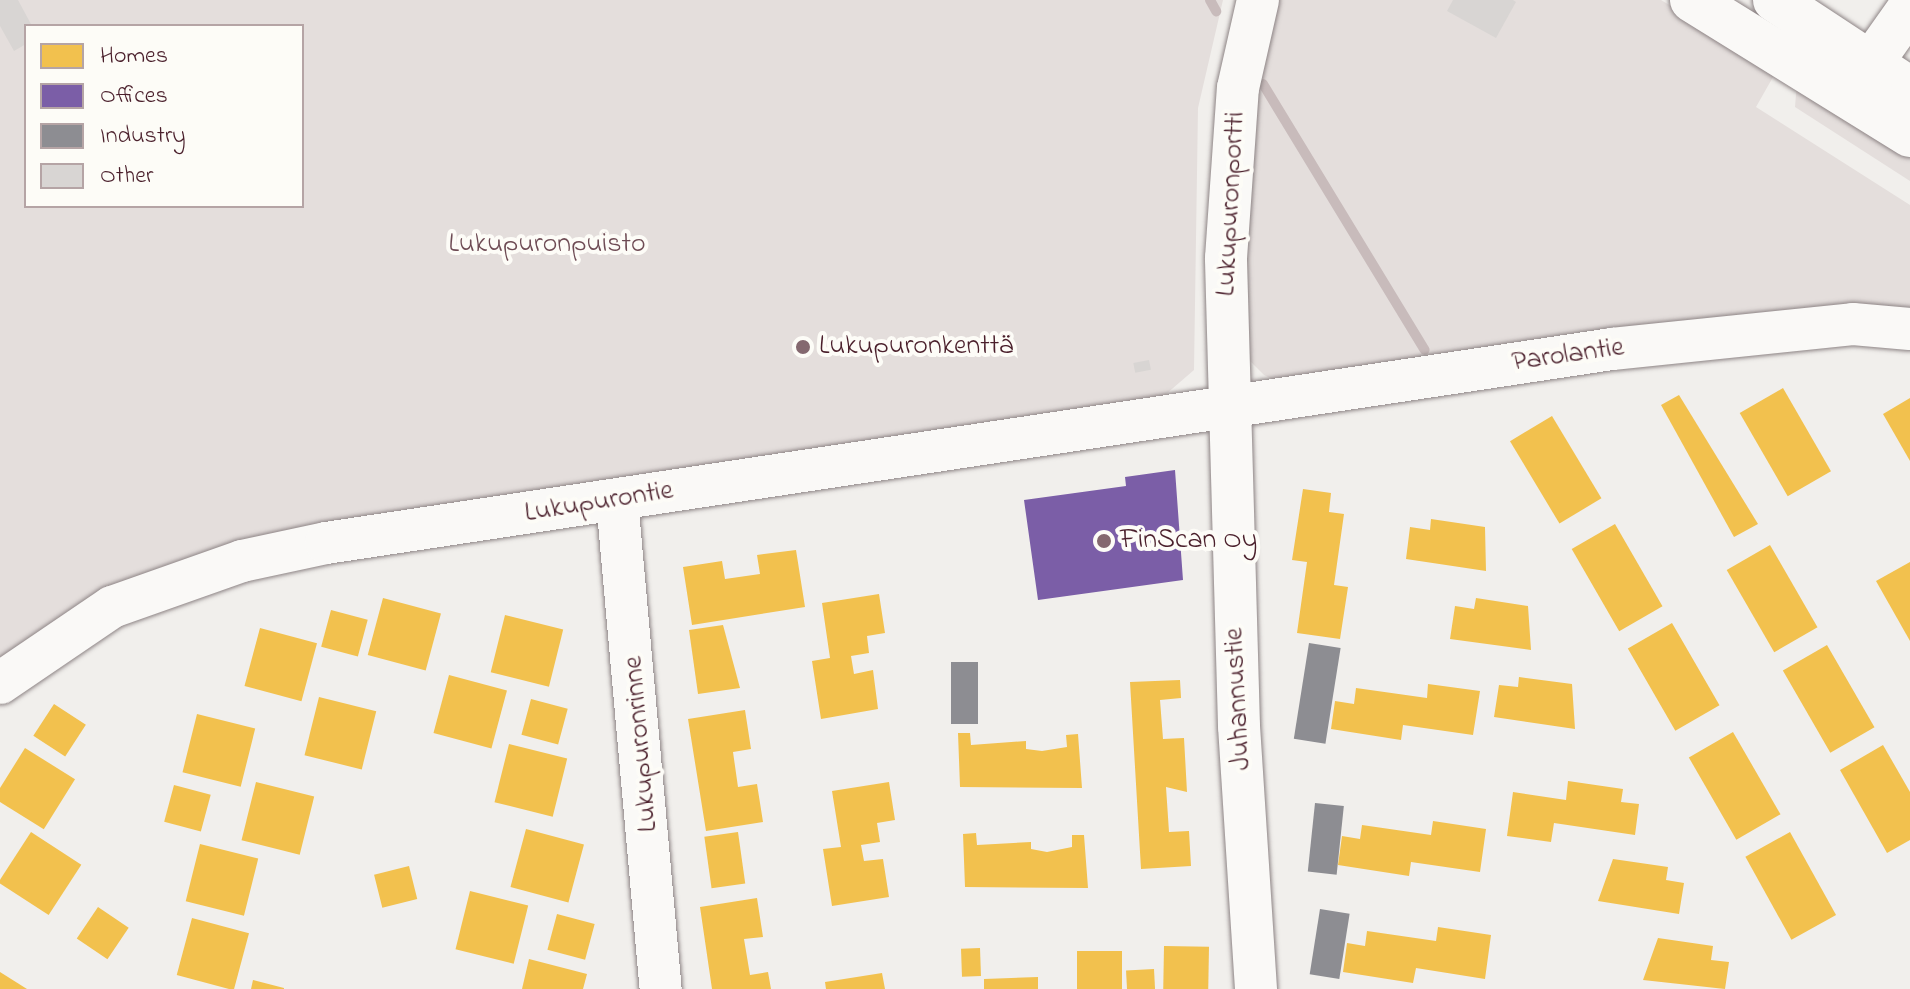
<!DOCTYPE html>
<html>
<head>
<meta charset="utf-8">
<style>
  body { margin:0 }
  #map { position:relative; width:1910px; height:989px; overflow:hidden; background:#f1efec; font-family:"Indie Flower",sans-serif }
  div>[style] { position:absolute }
  .green>* { inset:0; background:#e4dedc }
  .homes>* { inset:0; background:#f2c14e; transform-origin:0 0 }
  .offices>* { inset:0; background:#7b5ea7 }
  .industry>* { inset:0; background:#8d8d92; transform-origin:0 0 }
  .stream>* { height:10px; margin:-5px; padding:0 5px; transform-origin:5px; border-radius:5px; background:#c8bbbb }
  .building>* { inset:0; background:#d8d5d3; transform-origin:0 0 }
  .roads { filter:drop-shadow(0 0 2px #8d8485) drop-shadow(0 0 2px #8d8485) }
  .minor>* { height:42px; margin:-21px; padding:0 21px; transform-origin:21px; border-radius:21px; background:#faf9f7 }
  .major>* { height:44px; margin:-22px; padding:0 22px; transform-origin:22px; border-radius:22px; background:#faf9f7 }
  .dots>* { width:22px; height:22px; translate:-50% -50%; box-sizing:border-box; border:4px solid #fdfcf7; border-radius:50% }
  span { translate:-50% -50%; white-space:nowrap; text-align:center; line-height:1.15; -webkit-text-stroke:8px #fdfcf7; paint-order:stroke }
  .street-label { font-size:28px; color:#4a1f2b }
  .park-label { font-size:28px; color:#6e4b54 }
  .poi-label { font-size:28px; color:#4a1f2b }
  .left { translate:0 -50%; text-align:left }
  .legend { position:absolute; left:24px; top:24px; width:280px; height:184px; box-sizing:border-box; background:#fdfcf7; border:2px solid #b5a4a5; margin:0; padding:10px 14px; list-style:none; font-size:24px; color:#4a1f2b }
  .legend li { display:flex; align-items:center; gap:16px; height:40px }
  .legend b { width:40px; border:2px solid #b5a4a5 }
</style>
</head>
<body>
<div id="map">
  <div class="green">
    <div style="clip-path:polygon(evenodd,0 0,1223px 0,1198px 108px,1194px 370px,1158px 401px,344px 522px,0 666px,0 0,26px 26px,302px 26px,302px 206px,26px 206px,26px 26px)"></div>
    <div style="clip-path:polygon(1273px 0,1661px 0,1777px 70px,1756px 107px,1910px 205px,1910px 319px,1282px 384px,1264px 375px,1248px 359px,1241px 187px)"></div>
    <div style="clip-path:polygon(1797px 82px,1910px 154px,1910px 181px,1795px 107px)"></div>
  </div>
  <div class="homes">
    <div style="left:1783px;top:388px;width:96px;height:50px;rotate:60deg"></div>
    <div style="clip-path:polygon(1679px 395px,1758px 524px,1734px 537px,1661px 405px)"></div>
    <div style="clip-path:polygon(1910px 398px,1910px 461px,1883px 414px)"></div>
    <div style="left:1552px;top:416px;width:96px;height:49px;rotate:59deg"></div>
    <div style="clip-path:polygon(1303px 489px,1331px 493px,1329px 512px,1344px 514px,1334px 585px,1348px 587px,1340px 639px,1297px 633px,1307px 562px,1292px 560px)"></div>
    <div style="clip-path:polygon(1431px 519px,1485px 527px,1486px 571px,1406px 559px,1410px 527px,1430px 530px)"></div>
    <div style="left:1615px;top:524px;width:95px;height:50px;rotate:60deg"></div>
    <div style="left:1770px;top:545px;width:95px;height:50px;rotate:60deg"></div>
    <div style="clip-path:polygon(796px 550px,805px 607px,692px 625px,683px 567px,722px 561px,725px 579px,760px 574px,757px 555px)"></div>
    <div style="clip-path:polygon(1910px 562px,1910px 641px,1876px 581px)"></div>
    <div style="clip-path:polygon(879px 594px,885px 633px,867px 636px,869px 653px,851px 656px,854px 674px,873px 670px,878px 709px,821px 719px,812px 661px,830px 658px,822px 603px)"></div>
    <div style="left:383px;top:598px;width:60px;height:59px;rotate:15deg"></div>
    <div style="clip-path:polygon(1476px 598px,1528px 606px,1531px 650px,1450px 639px,1455px 606px,1474px 609px)"></div>
    <div style="left:331px;top:610px;width:38px;height:38px;rotate:15deg"></div>
    <div style="left:505px;top:615px;width:60px;height:59px;rotate:14deg"></div>
    <div style="left:1672px;top:623px;width:95px;height:51px;rotate:60deg"></div>
    <div style="clip-path:polygon(723px 625px,740px 688px,698px 694px,689px 630px)"></div>
    <div style="left:260px;top:628px;width:59px;height:60px;rotate:15deg"></div>
    <div style="left:1827px;top:645px;width:95px;height:51px;rotate:60deg"></div>
    <div style="left:449px;top:675px;width:60px;height:60px;rotate:15deg"></div>
    <div style="clip-path:polygon(1519px 677px,1572px 684px,1575px 729px,1494px 717px,1499px 685px,1518px 687px)"></div>
    <div style="clip-path:polygon(1180px 680px,1181px 698px,1160px 700px,1163px 739px,1184px 738px,1187px 792px,1166px 787px,1169px 832px,1189px 831px,1191px 866px,1141px 869px,1130px 682px)"></div>
    <div style="clip-path:polygon(1428px 684px,1480px 691px,1473px 735px,1403px 725px,1401px 740px,1331px 729px,1335px 701px,1354px 704px,1356px 688px,1427px 698px)"></div>
    <div style="left:319px;top:697px;width:59px;height:60px;rotate:14deg"></div>
    <div style="left:531px;top:699px;width:38px;height:37px;rotate:15deg"></div>
    <div style="left:54px;top:704px;width:38px;height:38px;rotate:33deg"></div>
    <div style="clip-path:polygon(745px 710px,751px 749px,733px 752px,738px 787px,757px 784px,763px 822px,706px 831px,688px 719px)"></div>
    <div style="left:197px;top:714px;width:60px;height:60px;rotate:14deg"></div>
    <div style="left:1733px;top:732px;width:95px;height:51px;rotate:60deg"></div>
    <div style="clip-path:polygon(958px 733px,970px 733px,971px 745px,1026px 741px,1026px 749px,1042px 751px,1067px 747px,1066px 735px,1078px 734px,1082px 788px,960px 787px)"></div>
    <div style="left:509px;top:744px;width:60px;height:60px;rotate:14deg"></div>
    <div style="clip-path:polygon(1883px 745px,1910px 792px,1910px 840px,1887px 853px,1840px 770px)"></div>
    <div style="left:25px;top:748px;width:59px;height:59px;rotate:32deg"></div>
    <div style="clip-path:polygon(1568px 781px,1623px 789px,1621px 802px,1639px 804px,1635px 835px,1554px 823px,1551px 842px,1507px 836px,1513px 792px,1566px 800px)"></div>
    <div style="left:256px;top:782px;width:60px;height:60px;rotate:14deg"></div>
    <div style="clip-path:polygon(889px 782px,895px 820px,877px 823px,880px 842px,861px 845px,864px 861px,883px 859px,889px 897px,832px 906px,823px 849px,841px 847px,832px 791px)"></div>
    <div style="left:174px;top:785px;width:38px;height:38px;rotate:15deg"></div>
    <div style="clip-path:polygon(1433px 821px,1486px 829px,1480px 872px,1411px 862px,1409px 876px,1338px 865px,1342px 836px,1360px 839px,1362px 825px,1431px 835px)"></div>
    <div style="left:526px;top:829px;width:60px;height:60px;rotate:15deg"></div>
    <div style="left:31px;top:832px;width:60px;height:60px;rotate:33deg"></div>
    <div style="left:738px;top:832px;width:52px;height:34px;rotate:82deg"></div>
    <div style="left:1790px;top:832px;width:95px;height:51px;rotate:61deg"></div>
    <div style="clip-path:polygon(976px 833px,977px 845px,1031px 842px,1031px 849px,1047px 852px,1072px 847px,1072px 835px,1084px 835px,1088px 888px,965px 887px,963px 834px)"></div>
    <div style="left:200px;top:844px;width:60px;height:59px;rotate:14deg"></div>
    <div style="clip-path:polygon(1613px 859px,1668px 867px,1666px 880px,1684px 883px,1679px 914px,1598px 901px)"></div>
    <div style="left:409px;top:866px;width:34px;height:36px;rotate:76deg"></div>
    <div style="left:470px;top:891px;width:60px;height:60px;rotate:14deg"></div>
    <div style="clip-path:polygon(757px 898px,763px 937px,744px 939px,750px 975px,768px 972px,771px 989px,712px 989px,700px 907px)"></div>
    <div style="left:98px;top:907px;width:37px;height:38px;rotate:34deg"></div>
    <div style="left:557px;top:914px;width:39px;height:37px;rotate:15deg"></div>
    <div style="left:192px;top:918px;width:59px;height:59px;rotate:15deg"></div>
    <div style="clip-path:polygon(1438px 927px,1491px 935px,1485px 979px,1416px 968px,1413px 983px,1343px 972px,1347px 943px,1365px 946px,1367px 931px,1436px 941px)"></div>
    <div style="clip-path:polygon(1658px 938px,1713px 946px,1711px 960px,1729px 962px,1725px 989px,1643px 980px)"></div>
    <div style="left:1164px;top:946px;width:45px;height:43px;rotate:1deg"></div>
    <div style="left:980px;top:948px;width:28px;height:19px;rotate:88deg"></div>
    <div style="left:1077px;top:951px;width:45px;height:38px"></div>
    <div style="clip-path:polygon(529px 959px,587px 974px,583px 989px,522px 989px)"></div>
    <div style="left:1154px;top:969px;width:20px;height:28px;rotate:87deg"></div>
    <div style="clip-path:polygon(0 972px,27px 989px,0 989px)"></div>
    <div style="clip-path:polygon(882px 973px,885px 989px,826px 989px,825px 982px)"></div>
    <div style="clip-path:polygon(1038px 977px,1038px 989px,984px 989px,984px 979px)"></div>
    <div style="clip-path:polygon(253px 980px,284px 988px,284px 989px,251px 989px)"></div>
  </div>
  <div class="offices">
    <div style="clip-path:polygon(1175px 470px,1183px 580px,1038px 600px,1024px 500px,1126px 486px,1125px 477px)"></div>
  </div>
  <div class="industry">
    <div style="left:1309px;top:643px;width:32px;height:97px;rotate:9deg"></div>
    <div style="left:951px;top:662px;width:27px;height:62px"></div>
    <div style="left:1315px;top:803px;width:29px;height:69px;rotate:6deg"></div>
    <div style="left:1320px;top:909px;width:30px;height:66px;rotate:9deg"></div>
  </div>
  <div class="stream">
    <div style="left:1210px;top:0;width:13px;rotate:61deg"></div>
    <div style="left:1263px;top:84px;width:311px;rotate:58.7deg"></div>
  </div>
  <div class="building">
    <div style="clip-path:polygon(0 0,18px 0,32px 26px,26px 26px,26px 44px,14px 51px,0 26px)"></div>
    <div style="clip-path:polygon(1453px 0,1513px 0,1516px 2px,1496px 38px,1447px 11px)"></div>
    <div style="left:1149px;top:360px;width:10px;height:16px;rotate:79deg"></div>
  </div>
  <div class="roads">
    <div class="minor">
      <div style="left:617px;top:500px;width:491px;rotate:84.9deg"></div>
      <div style="left:0;top:683px;width:135px;rotate:-34.2deg"></div>
      <div style="left:112px;top:607px;width:138px;rotate:-19.5deg"></div>
      <div style="left:242px;top:561px;width:86px;rotate:-12.1deg"></div>
      <div style="left:326px;top:543px;width:1301px;rotate:-8.58deg"></div>
      <div style="left:1612px;top:349px;width:242px;rotate:-5.9deg"></div>
      <div style="left:1853px;top:324px;width:57px;rotate:5deg"></div>
      <div style="left:1256px;top:989px;width:264px;rotate:-93.7deg"></div>
      <div style="left:1239px;top:726px;width:468px;rotate:-91.6deg"></div>
      <div style="left:1226px;top:258px;width:170px;rotate:-86deg"></div>
      <div style="left:1238px;top:88px;width:90px;rotate:-77.2deg"></div>
    </div>
    <div class="major">
      <div style="left:1692px;top:0;width:256px;rotate:31.8deg"></div>
      <div style="left:1775px;top:0;width:162px;rotate:33.4deg"></div>
      <div style="left:1869px;top:90px;width:27px;rotate:-86deg"></div>
      <div style="left:1871px;top:63px;width:67px;rotate:-54.7deg"></div>
    </div>
  </div>
  <div class="dots">
    <div style="left:803px;top:347px;background:#84686f"></div>
    <div style="left:1104px;top:541px;background:#84686f"></div>
  </div>
  <div class="street-label">
    <span style="left:1232px;top:204px;rotate:-87deg">Lukupuronportti</span>
    <span style="left:1568px;top:356px;rotate:-8deg">Parolantie</span>
    <span style="left:599px;top:503px;rotate:-9deg">Lukupurontie</span>
    <span style="left:1239px;top:699px;rotate:-93deg">Juhannustie</span>
    <span style="left:642px;top:744px;rotate:-95deg">Lukupuronrinne</span>
  </div>
  <div class="park-label">
    <span style="left:547px;top:245px">Lukupuronpuisto</span>
  </div>
  <div class="poi-label">
    <span class="left" style="left:819px;top:347px">Lukupuronkenttä</span>
    <span class="left" style="left:1120px;top:541px">FinScan Oy</span>
  </div>
  <ul class="legend">
  <li><b style="height:22px;background:#f2c14e"></b>Homes</li>
  <li><b style="height:22px;background:#7b5ea7"></b>Offices</li>
  <li><b style="height:22px;background:#8d8d92"></b>Industry</li>
  <li><b style="height:22px;background:#d8d5d3"></b>Other</li>
  </ul>
</div>
</body>
</html>
